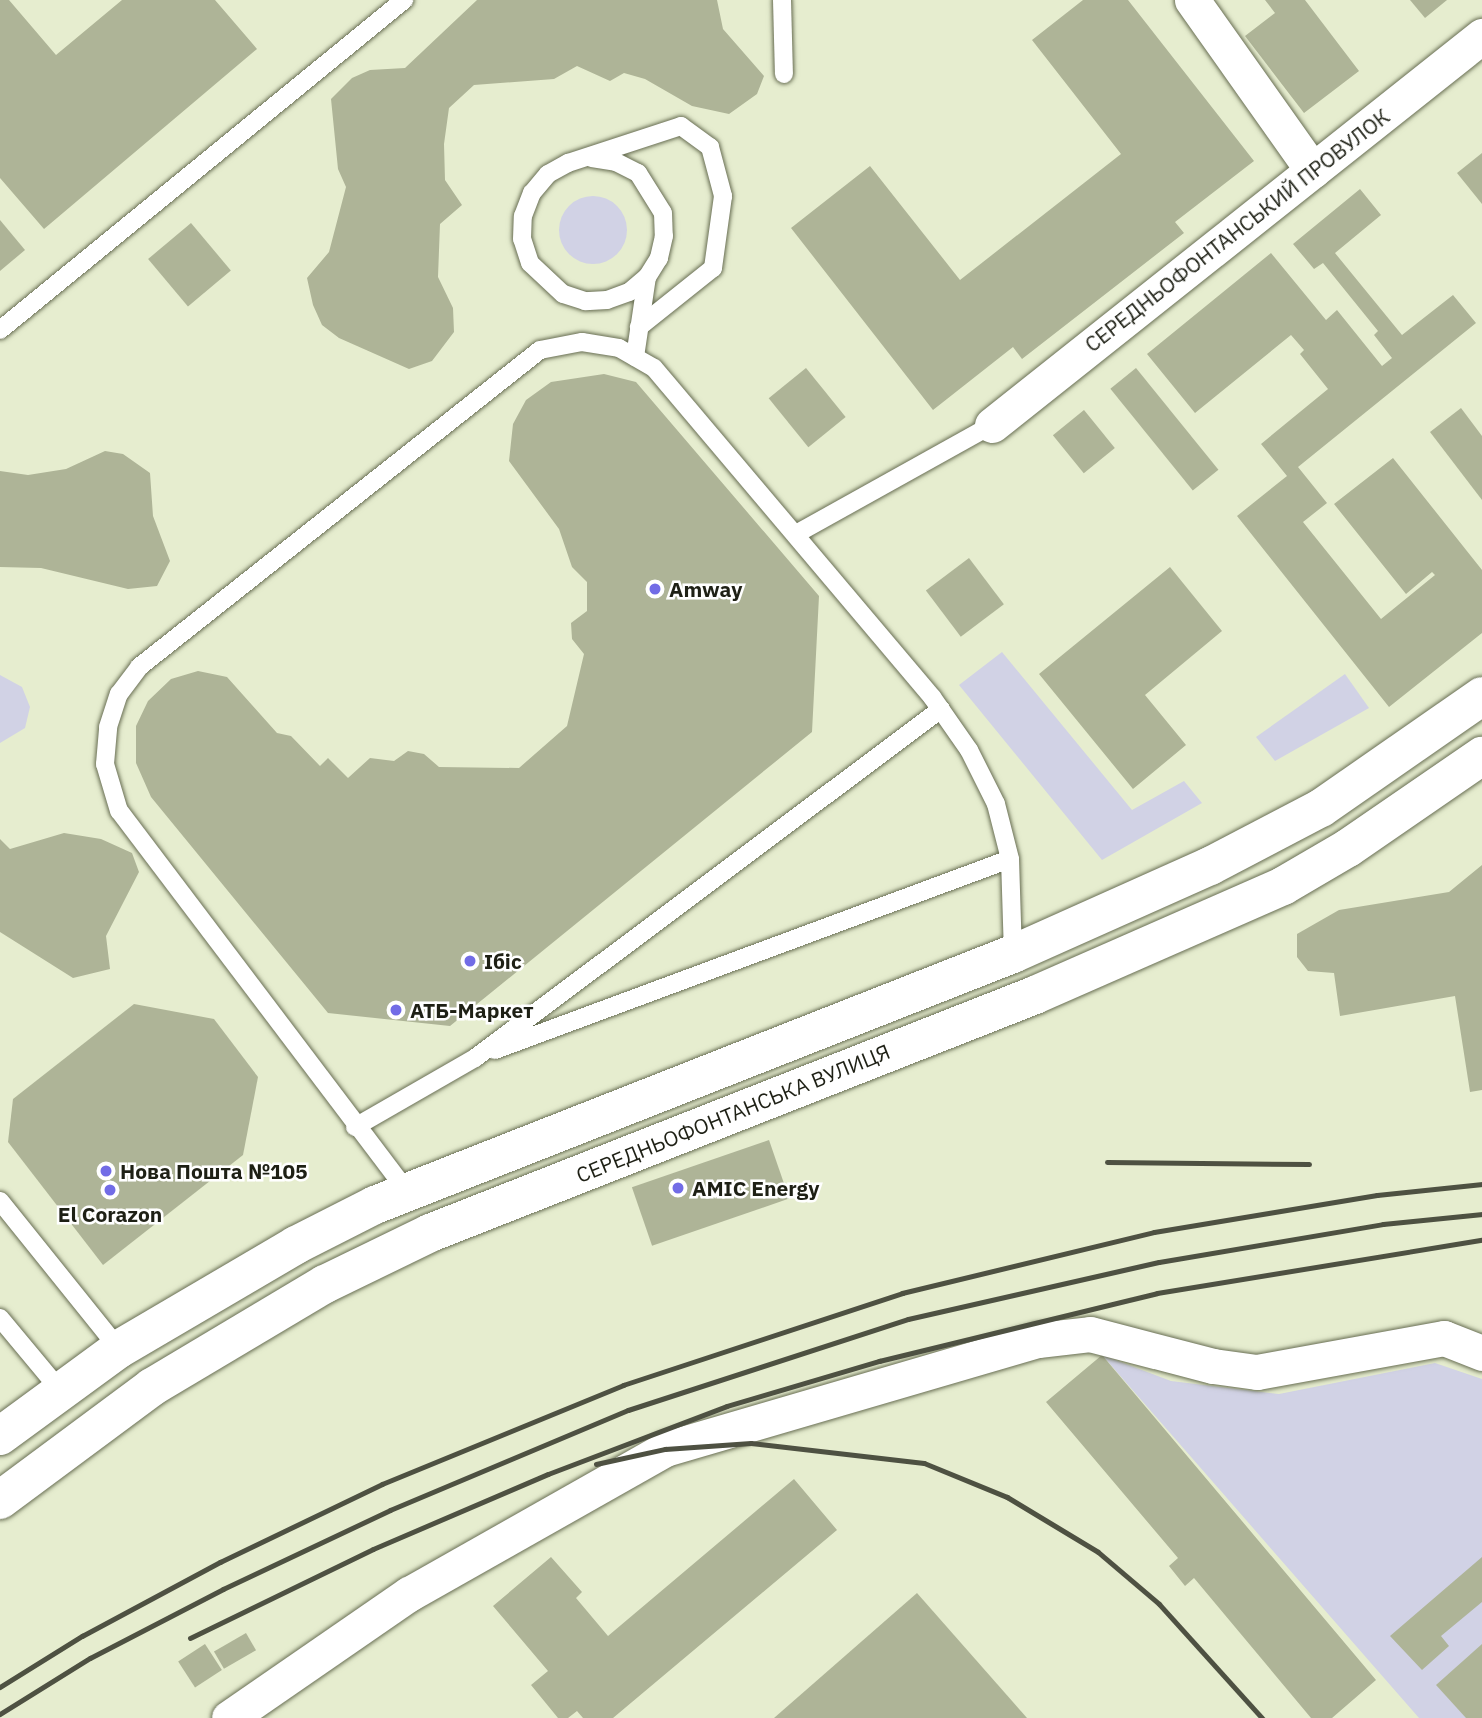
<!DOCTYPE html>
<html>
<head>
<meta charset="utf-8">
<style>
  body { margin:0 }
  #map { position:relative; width:1482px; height:1718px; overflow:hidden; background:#e6edcf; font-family:"IBM Plex Sans",sans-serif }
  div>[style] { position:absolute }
  .green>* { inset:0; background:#d1d2e5 }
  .round { border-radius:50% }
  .building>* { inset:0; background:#aeb497; transform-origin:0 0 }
  .roads { filter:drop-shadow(0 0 2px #686e53) drop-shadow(0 0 2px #686e53) }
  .service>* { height:18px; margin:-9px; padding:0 9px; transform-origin:9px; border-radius:9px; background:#fff }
  .minor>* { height:35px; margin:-17.5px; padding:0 17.5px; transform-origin:17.5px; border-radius:17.5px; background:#fff }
  .primary>* { height:38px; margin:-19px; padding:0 19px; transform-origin:19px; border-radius:19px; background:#fff }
  .rail>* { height:5px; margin:-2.5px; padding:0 2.5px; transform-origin:2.5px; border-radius:2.5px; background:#4e5142 }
  .dots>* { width:19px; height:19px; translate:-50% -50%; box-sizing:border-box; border:4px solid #fff; border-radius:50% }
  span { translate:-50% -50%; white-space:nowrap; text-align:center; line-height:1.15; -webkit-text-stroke:5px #fff; paint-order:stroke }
  .street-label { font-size:21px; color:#1e2015 }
  .poi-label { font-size:21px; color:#1e2015; font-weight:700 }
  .left { translate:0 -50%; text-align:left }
</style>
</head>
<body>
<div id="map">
  <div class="green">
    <div class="round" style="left:559px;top:196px;width:68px;height:68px"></div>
    <div style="clip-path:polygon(1002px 652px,1132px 810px,1184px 781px,1202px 803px,1102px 860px,959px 685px)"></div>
    <div style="clip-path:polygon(1345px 674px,1369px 708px,1275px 761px,1256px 737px)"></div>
    <div style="clip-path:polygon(0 675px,22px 687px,30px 707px,25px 728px,0 743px)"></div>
    <div style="clip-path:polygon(1102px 1355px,1171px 1381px,1279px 1394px,1435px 1363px,1482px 1379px,1482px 1718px,1419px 1718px)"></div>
  </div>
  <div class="building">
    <div style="clip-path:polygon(0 0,9px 0,56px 55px,122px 0,215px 0,257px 49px,44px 229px,0 178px)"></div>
    <div style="clip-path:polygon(477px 0,717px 0,723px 29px,764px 76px,757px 94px,729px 114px,692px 106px,645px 79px,624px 73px,610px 81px,577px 66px,554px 79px,474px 85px,449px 108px,444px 144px,445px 180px,462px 205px,440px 224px,438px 277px,453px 308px,454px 332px,432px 361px,409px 369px,339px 338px,322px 325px,313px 305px,307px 278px,329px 252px,346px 187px,338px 169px,331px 99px,352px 78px,370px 70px,405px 68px)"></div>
    <div style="clip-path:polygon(1083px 0,1128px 0,1254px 161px,1175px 222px,1184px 233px,1022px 359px,1013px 347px,933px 410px,791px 228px,870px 166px,960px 280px,1121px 154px,1032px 40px)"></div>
    <div style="clip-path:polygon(1265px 0,1305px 0,1359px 71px,1304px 113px,1245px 36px,1275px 13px)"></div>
    <div style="clip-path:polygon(1410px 0,1447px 0,1425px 18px)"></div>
    <div style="clip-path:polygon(1482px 153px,1482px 204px,1457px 173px)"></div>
    <div style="clip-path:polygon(1360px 189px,1381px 215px,1335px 253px,1402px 335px,1453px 295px,1476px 323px,1298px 467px,1327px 503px,1303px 522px,1381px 619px,1435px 575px,1432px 572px,1406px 594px,1334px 504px,1393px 458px,1482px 570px,1482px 633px,1389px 707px,1237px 516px,1287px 476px,1261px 444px,1328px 389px,1300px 354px,1304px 350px,1291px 335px,1195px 413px,1147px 354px,1271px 253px,1326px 320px,1337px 310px,1382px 366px,1392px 358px,1374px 335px,1378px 331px,1323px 263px,1314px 269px,1293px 244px)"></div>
    <div style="clip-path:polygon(0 220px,25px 250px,0 271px)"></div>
    <div style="left:191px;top:223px;width:62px;height:56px;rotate:50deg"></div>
    <div style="left:806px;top:368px;width:63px;height:48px;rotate:51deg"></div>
    <div style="left:1136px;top:368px;width:131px;height:33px;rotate:51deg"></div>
    <div style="clip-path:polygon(604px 374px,636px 382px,819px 596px,812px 732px,450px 1026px,328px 1013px,151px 797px,136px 763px,136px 726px,148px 701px,171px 679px,198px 671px,227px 677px,277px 733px,291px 736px,320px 766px,328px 758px,348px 778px,370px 758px,394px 761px,408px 751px,424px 754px,439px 767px,519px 768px,567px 726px,584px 654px,572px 639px,571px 623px,587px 611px,587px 582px,572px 567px,559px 529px,509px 461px,513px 424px,526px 400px,551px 382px)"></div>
    <div style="clip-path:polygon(1461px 408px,1482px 436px,1482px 500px,1430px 432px)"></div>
    <div style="left:1084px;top:410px;width:49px;height:40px;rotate:51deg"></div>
    <div style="clip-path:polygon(105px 451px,123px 454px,150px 473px,153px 516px,170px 561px,157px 586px,128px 589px,41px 568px,0 567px,0 471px,28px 475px,66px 469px)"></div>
    <div style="left:969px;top:558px;width:58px;height:54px;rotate:53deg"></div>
    <div style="clip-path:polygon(1170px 567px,1222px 631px,1145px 695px,1186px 745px,1133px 789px,1039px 674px)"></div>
    <div style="clip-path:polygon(64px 833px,101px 839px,132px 853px,139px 872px,106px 936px,110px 969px,73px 978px,0 932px,0 839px,10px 849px)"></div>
    <div style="clip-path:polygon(1482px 865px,1482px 1090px,1470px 1092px,1455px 996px,1340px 1016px,1334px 973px,1308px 971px,1297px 957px,1297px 934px,1339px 910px,1449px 892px)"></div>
    <div style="clip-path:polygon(134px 1004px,214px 1019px,258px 1077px,243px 1155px,103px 1265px,8px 1142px,13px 1099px)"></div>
    <div style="left:769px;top:1140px;width:62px;height:145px;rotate:71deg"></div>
    <div style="clip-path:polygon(1102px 1355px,1376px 1680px,1332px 1718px,1311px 1718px,1194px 1578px,1185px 1586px,1169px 1566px,1178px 1558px,1046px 1402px)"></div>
    <div style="clip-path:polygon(794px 1479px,837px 1530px,613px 1718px,583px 1718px,577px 1711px,568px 1718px,558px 1718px,531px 1685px,548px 1671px,493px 1606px,551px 1557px,582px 1592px,576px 1598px,608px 1636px)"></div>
    <div style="clip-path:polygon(1482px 1557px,1482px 1602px,1441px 1636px,1449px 1646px,1422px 1670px,1390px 1636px)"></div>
    <div style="clip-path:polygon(917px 1593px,1027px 1718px,774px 1718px)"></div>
    <div style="left:246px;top:1633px;width:20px;height:37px;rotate:60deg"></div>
    <div style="left:205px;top:1644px;width:31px;height:32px;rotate:57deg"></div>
    <div style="clip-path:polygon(1482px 1644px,1482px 1718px,1466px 1718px,1436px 1685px)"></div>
  </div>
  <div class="roads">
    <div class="service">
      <div style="left:782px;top:0;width:74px;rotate:88.5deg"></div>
      <div style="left:592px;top:158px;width:24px;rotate:9deg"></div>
      <div style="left:616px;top:162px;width:25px;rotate:27deg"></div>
      <div style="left:638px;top:173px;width:47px;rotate:58deg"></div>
      <div style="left:663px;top:213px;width:23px;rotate:88deg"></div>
      <div style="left:664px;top:236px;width:23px;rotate:103deg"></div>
      <div style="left:659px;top:258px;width:22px;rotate:122deg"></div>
      <div style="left:647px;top:277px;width:23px;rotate:140deg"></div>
      <div style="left:629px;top:292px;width:23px;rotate:160deg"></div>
      <div style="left:607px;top:300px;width:22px;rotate:177deg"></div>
      <div style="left:585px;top:301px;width:23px;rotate:-162deg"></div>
      <div style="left:563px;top:294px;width:45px;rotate:-136.8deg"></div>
      <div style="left:530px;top:263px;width:25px;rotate:-108deg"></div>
      <div style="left:522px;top:239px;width:23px;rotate:-88deg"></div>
      <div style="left:523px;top:216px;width:25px;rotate:-69deg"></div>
      <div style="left:532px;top:193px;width:25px;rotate:-50deg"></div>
      <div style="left:548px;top:174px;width:23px;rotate:-29deg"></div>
      <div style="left:568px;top:163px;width:119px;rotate:-18.1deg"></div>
      <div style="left:681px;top:126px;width:36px;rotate:36deg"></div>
      <div style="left:710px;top:147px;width:51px;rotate:75.1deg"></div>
      <div style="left:723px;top:196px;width:73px;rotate:97.9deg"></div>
      <div style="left:713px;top:268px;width:95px;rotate:141.4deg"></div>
      <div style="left:0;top:330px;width:522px;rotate:-39.24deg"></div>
      <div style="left:635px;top:357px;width:81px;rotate:-81.5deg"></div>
      <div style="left:796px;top:534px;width:224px;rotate:-29.1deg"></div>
      <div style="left:495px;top:1050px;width:549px;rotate:-20.35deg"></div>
      <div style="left:355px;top:1127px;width:138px;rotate:-29.9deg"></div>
      <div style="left:475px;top:1058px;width:582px;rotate:-36.83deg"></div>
      <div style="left:406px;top:1190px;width:475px;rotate:-127.1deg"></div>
      <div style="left:119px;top:811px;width:49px;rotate:-106.6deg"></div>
      <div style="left:105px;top:764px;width:37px;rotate:-85deg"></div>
      <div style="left:108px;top:727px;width:35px;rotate:-72deg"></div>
      <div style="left:119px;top:694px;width:34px;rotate:-53deg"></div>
      <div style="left:139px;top:667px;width:511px;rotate:-38.33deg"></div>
      <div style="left:540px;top:350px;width:43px;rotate:-10.8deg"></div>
      <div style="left:582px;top:342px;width:37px;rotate:9deg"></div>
      <div style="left:619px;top:348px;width:40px;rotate:29.7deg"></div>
      <div style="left:654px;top:368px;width:431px;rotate:49.8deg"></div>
      <div style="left:932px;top:697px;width:65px;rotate:55.1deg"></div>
      <div style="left:969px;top:750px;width:60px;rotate:63.4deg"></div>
      <div style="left:996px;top:804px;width:57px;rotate:75.7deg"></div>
      <div style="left:1010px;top:859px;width:95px;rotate:88.2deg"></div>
      <div style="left:0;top:1201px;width:190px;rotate:51.2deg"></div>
      <div style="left:0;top:1318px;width:94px;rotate:50.2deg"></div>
    </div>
    <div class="minor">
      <div style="left:1192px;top:0;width:209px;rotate:54.7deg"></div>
      <div style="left:992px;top:425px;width:626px;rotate:-38.45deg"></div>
      <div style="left:229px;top:1718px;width:219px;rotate:-34.6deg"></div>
      <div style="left:409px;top:1594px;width:294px;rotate:-29.5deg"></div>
      <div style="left:665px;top:1449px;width:389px;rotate:-16.3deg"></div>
      <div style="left:1038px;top:1340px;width:52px;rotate:-6.6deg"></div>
      <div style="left:1090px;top:1334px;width:127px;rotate:14.6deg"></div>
      <div style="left:1213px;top:1366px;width:44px;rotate:7.8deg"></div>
      <div style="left:1257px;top:1372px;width:190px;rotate:-10.3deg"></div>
      <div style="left:1444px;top:1338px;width:41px;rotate:21.5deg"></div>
    </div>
    <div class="primary">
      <div style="left:0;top:1436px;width:147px;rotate:-36.2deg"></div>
      <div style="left:119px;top:1349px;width:205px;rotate:-30.4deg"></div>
      <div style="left:296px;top:1245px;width:89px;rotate:-26.9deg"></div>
      <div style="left:375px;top:1205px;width:686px;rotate:-21.48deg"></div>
      <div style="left:1013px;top:954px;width:216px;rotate:-24.1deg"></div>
      <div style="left:1210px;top:866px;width:125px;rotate:-27.6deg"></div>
      <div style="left:1321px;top:808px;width:196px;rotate:-34.8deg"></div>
      <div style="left:0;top:1500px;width:189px;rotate:-36.6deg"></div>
      <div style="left:152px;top:1387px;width:201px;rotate:-30.8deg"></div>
      <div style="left:325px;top:1284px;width:117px;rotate:-25.9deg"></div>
      <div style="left:430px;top:1233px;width:650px;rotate:-21.47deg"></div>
      <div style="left:1035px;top:995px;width:271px;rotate:-23.7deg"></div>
      <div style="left:1283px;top:886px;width:75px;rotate:-30.3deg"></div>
      <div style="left:1348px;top:848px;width:163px;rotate:-34.5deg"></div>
    </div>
  </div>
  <div class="rail">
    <div style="left:1107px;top:1162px;width:202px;rotate:0.6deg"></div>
    <div style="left:596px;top:1464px;width:71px;rotate:-12.3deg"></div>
    <div style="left:665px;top:1449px;width:86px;rotate:-4deg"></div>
    <div style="left:751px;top:1443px;width:174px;rotate:6.6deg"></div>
    <div style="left:924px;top:1463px;width:90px;rotate:22.3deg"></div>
    <div style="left:1007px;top:1497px;width:106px;rotate:31.1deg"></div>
    <div style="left:1098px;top:1552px;width:80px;rotate:40.4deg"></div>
    <div style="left:1159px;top:1604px;width:154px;rotate:47.9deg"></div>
    <div style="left:190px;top:1638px;width:203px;rotate:-25.9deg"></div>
    <div style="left:373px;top:1549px;width:190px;rotate:-23.2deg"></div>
    <div style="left:548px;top:1474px;width:191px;rotate:-20.8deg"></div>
    <div style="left:727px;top:1406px;width:159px;rotate:-16.5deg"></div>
    <div style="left:879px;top:1361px;width:286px;rotate:-13.7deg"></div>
    <div style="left:1157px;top:1293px;width:329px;rotate:-9.3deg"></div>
    <div style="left:0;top:1687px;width:97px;rotate:-31.9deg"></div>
    <div style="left:82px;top:1636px;width:157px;rotate:-28.2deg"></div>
    <div style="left:220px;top:1562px;width:180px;rotate:-25.7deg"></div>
    <div style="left:382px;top:1484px;width:261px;rotate:-22.3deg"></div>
    <div style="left:623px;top:1385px;width:294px;rotate:-18.2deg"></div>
    <div style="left:902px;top:1293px;width:259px;rotate:-13.6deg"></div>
    <div style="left:1154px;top:1232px;width:226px;rotate:-9.4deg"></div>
    <div style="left:1377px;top:1195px;width:106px;rotate:-6deg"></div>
    <div style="left:0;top:1714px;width:106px;rotate:-31.9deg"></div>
    <div style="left:90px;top:1658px;width:150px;rotate:-27.4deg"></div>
    <div style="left:223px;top:1589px;width:185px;rotate:-25.3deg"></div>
    <div style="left:390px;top:1510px;width:258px;rotate:-22.8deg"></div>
    <div style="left:628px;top:1410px;width:294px;rotate:-18deg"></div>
    <div style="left:908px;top:1319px;width:257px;rotate:-12.8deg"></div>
    <div style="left:1159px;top:1262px;width:227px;rotate:-9.6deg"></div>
    <div style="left:1383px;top:1224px;width:100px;rotate:-5.8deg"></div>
  </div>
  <div class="dots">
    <div style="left:655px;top:589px;background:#726ce6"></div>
    <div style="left:470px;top:961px;background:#726ce6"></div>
    <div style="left:396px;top:1010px;background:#726ce6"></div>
    <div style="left:106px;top:1171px;background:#726ce6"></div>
    <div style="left:678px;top:1188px;background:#726ce6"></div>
    <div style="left:110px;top:1190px;background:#726ce6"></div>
  </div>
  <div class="street-label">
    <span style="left:1237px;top:230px;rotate:-38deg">СЕРЕДНЬОФОНТАНСЬКИЙ ПРОВУЛОК</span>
    <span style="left:733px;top:1113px;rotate:-22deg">СЕРЕДНЬОФОНТАНСЬКА ВУЛИЦЯ</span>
  </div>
  <div class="poi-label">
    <span class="left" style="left:669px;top:589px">Amway</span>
    <span class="left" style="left:484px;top:961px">Ібіс</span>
    <span class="left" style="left:410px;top:1010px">АТБ-Маркет</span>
    <span class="left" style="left:120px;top:1171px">Нова Пошта №105</span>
    <span class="left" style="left:692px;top:1188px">AMIC Energy</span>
    <span style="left:110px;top:1214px">El Corazon</span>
  </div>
</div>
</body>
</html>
